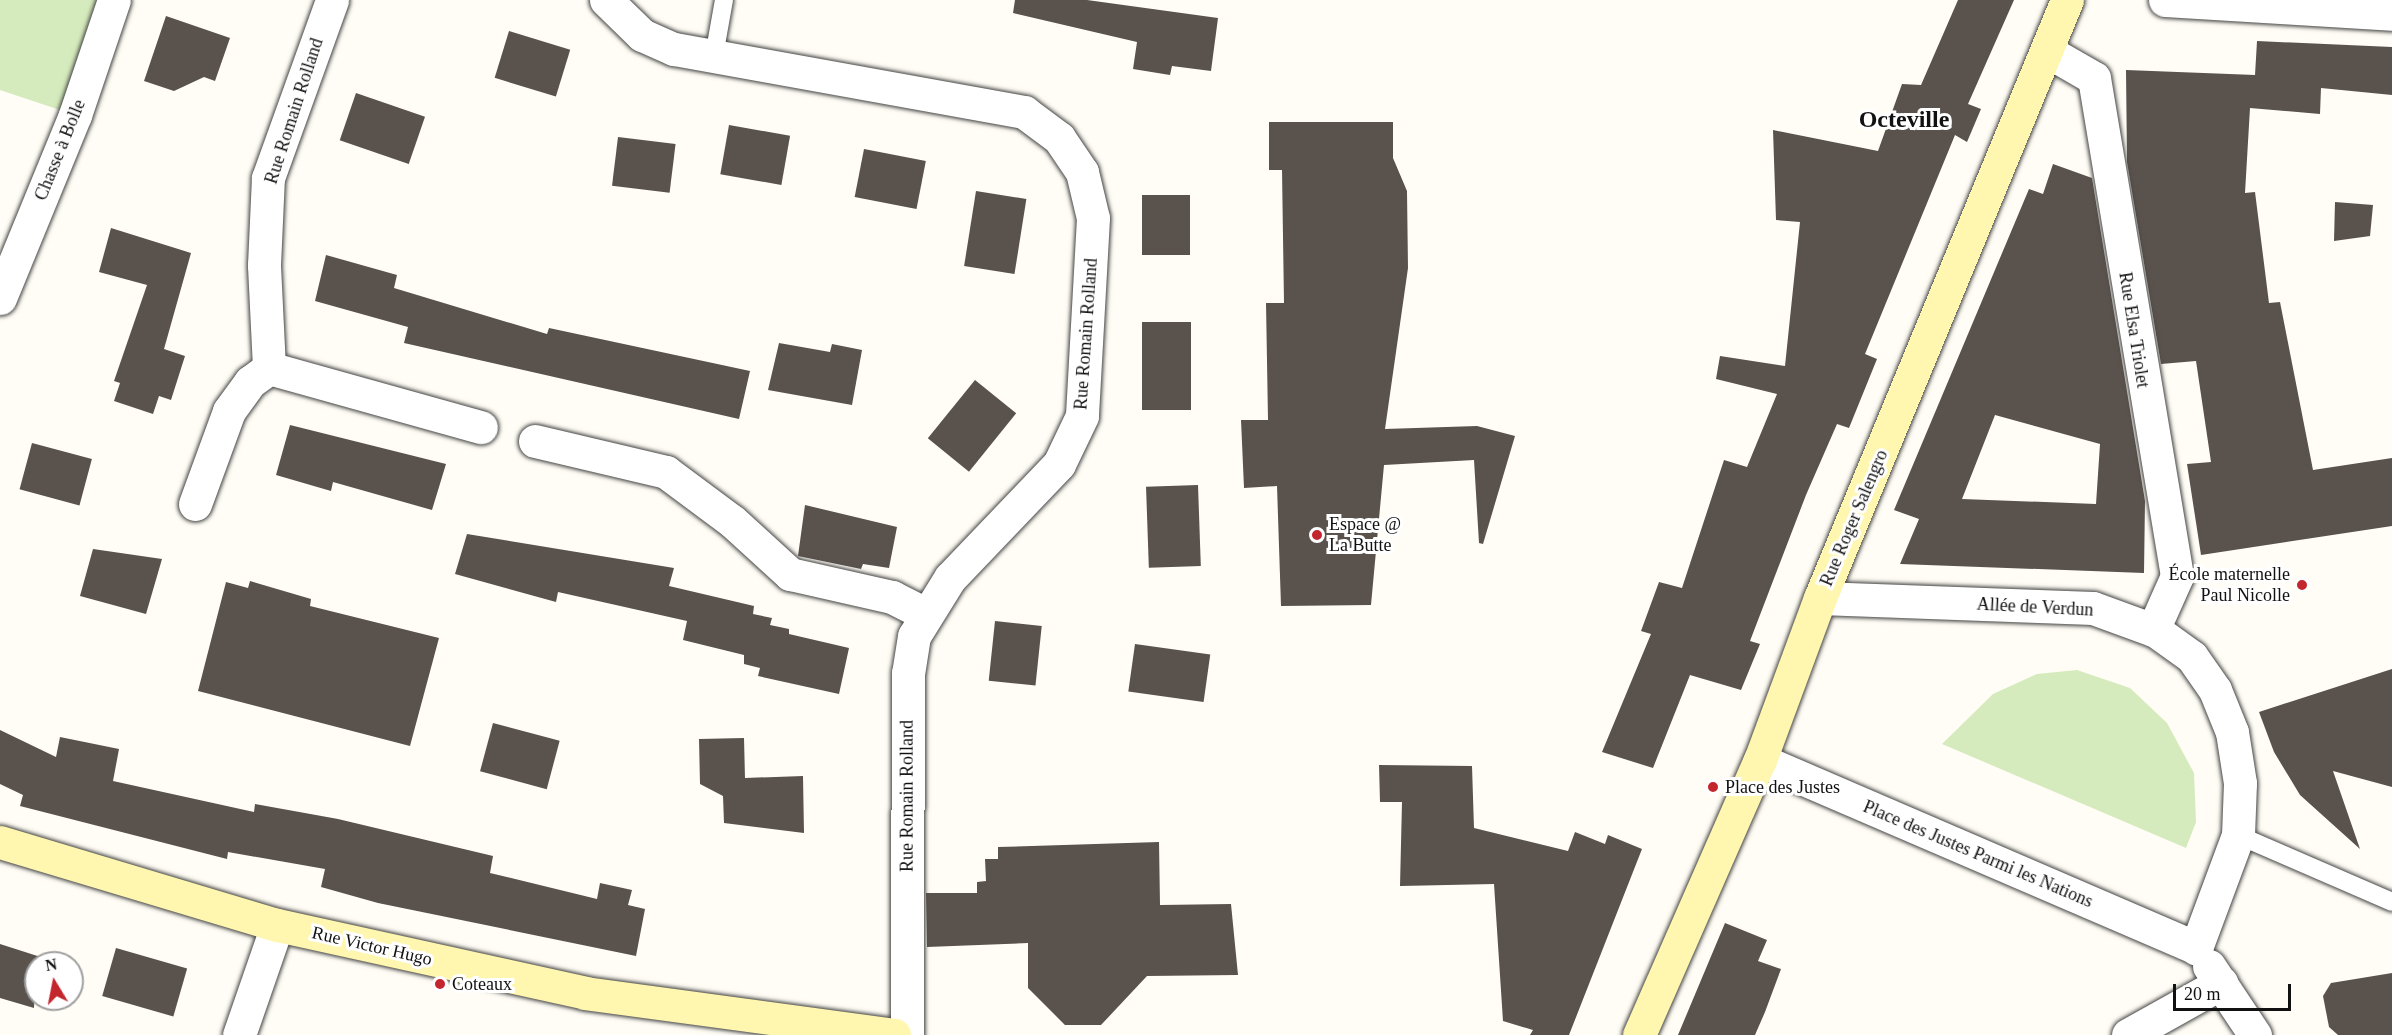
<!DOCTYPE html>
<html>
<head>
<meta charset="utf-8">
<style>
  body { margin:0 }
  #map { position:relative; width:2392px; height:1035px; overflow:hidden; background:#fffdf5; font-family:Georgia,serif }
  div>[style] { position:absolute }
  .green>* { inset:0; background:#d5ebbd }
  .building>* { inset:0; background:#5a524d; transform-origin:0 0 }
  .roads { filter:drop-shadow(0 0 2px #444) drop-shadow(0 0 2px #444) }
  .lane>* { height:18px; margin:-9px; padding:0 9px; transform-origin:9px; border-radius:9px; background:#fff }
  .street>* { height:33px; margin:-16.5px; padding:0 16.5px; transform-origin:16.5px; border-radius:16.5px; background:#fff }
  .secondary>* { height:33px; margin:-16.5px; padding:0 16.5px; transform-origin:16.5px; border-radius:16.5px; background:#fff6b0 }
  .dots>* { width:16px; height:16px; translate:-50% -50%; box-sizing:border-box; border:3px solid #fff; border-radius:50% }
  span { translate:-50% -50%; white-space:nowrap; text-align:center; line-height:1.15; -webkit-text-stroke:6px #fff; paint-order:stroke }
  .street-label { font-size:18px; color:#111 }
  .poi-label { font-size:18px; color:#111 }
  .left { translate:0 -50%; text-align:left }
  .right { translate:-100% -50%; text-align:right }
  .district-label { font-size:24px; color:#111; font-weight:700 }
  .north { position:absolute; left:24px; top:951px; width:60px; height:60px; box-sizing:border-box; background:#fff; border:2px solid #a0a0a0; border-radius:50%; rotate:350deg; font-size:16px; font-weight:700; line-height:24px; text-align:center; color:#111 }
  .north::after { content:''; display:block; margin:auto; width:21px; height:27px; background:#c4262e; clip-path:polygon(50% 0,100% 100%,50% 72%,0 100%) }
  .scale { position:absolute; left:2173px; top:984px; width:118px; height:27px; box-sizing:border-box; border:3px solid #111; border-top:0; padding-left:8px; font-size:18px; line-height:21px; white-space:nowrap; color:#111; -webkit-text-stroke:4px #fff; paint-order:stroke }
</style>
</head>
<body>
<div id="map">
  <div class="green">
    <div style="clip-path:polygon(0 0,114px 0,75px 115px,0 90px)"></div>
    <div style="clip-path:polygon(2077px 670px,2130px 688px,2167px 723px,2194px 773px,2196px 822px,2186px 848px,1942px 744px,1993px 694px,2037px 674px)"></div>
  </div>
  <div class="building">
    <div style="clip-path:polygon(1015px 0,1087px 0,1218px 18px,1211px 71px,1172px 66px,1170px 75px,1133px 69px,1137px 42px,1013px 13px)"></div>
    <div style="clip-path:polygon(1958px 0,2014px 0,1968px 104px,1981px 109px,1967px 142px,1955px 135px,1865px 354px,1877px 359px,1849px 428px,1837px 424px,1806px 495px,1750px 641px,1760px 644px,1741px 690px,1690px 675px,1653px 768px,1602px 752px,1651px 634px,1641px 631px,1659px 582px,1682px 588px,1724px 460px,1747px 467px,1777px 394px,1716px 379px,1720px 356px,1785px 366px,1800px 222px,1776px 220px,1773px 130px,1878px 151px,1902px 84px,1921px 85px)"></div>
    <div style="clip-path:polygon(166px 16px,230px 38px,215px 81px,204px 77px,174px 91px,144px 81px)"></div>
    <div style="left:509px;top:31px;width:64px;height:49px;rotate:17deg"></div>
    <div style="clip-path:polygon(2257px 41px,2392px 47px,2392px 95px,2321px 88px,2320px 114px,2250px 108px,2245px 193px,2255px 192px,2269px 303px,2280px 302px,2313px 470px,2392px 458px,2392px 526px,2201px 555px,2187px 464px,2211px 462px,2196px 361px,2161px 364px,2127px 162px,2126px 70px,2255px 75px)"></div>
    <div style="left:356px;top:93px;width:73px;height:50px;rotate:19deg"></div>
    <div style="clip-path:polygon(1269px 122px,1393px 122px,1393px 158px,1407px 191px,1408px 268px,1385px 429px,1477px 426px,1515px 436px,1483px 544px,1479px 543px,1474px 460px,1384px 465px,1371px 605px,1281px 606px,1277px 486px,1244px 488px,1241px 420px,1268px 420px,1266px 303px,1284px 303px,1282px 170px,1269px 170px)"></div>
    <div style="left:729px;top:125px;width:62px;height:50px;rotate:10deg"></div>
    <div style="left:618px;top:137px;width:58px;height:49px;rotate:7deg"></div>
    <div style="left:864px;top:149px;width:63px;height:49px;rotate:11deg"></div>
    <div style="clip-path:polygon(evenodd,2053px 164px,2092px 178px,2145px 501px,2144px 573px,1900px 564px,1919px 519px,1894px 510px,2029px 189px,2043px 194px,2053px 164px,1995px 415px,2100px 444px,2096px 504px,1962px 499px,1995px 415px)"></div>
    <div style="left:976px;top:191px;width:51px;height:76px;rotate:9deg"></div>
    <div style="left:1190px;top:195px;width:60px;height:48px;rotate:90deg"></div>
    <div style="clip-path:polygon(2335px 202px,2373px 205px,2370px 236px,2334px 241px)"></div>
    <div style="clip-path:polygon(111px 228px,191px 253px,164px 349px,185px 356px,171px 400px,159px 396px,153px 414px,114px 401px,120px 383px,114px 381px,147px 285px,99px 272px)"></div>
    <div style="clip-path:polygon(326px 255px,397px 275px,394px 288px,547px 334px,549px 328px,750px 371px,739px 419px,404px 343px,408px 327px,315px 301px)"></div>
    <div style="left:1142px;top:322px;width:49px;height:88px"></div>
    <div style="clip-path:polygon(779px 343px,830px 352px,832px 344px,862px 350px,852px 405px,768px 390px)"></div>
    <div style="left:975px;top:380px;width:53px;height:75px;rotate:39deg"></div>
    <div style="clip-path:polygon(290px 425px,446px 464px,432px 510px,333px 482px,331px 491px,276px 475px)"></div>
    <div style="left:32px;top:443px;width:62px;height:48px;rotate:15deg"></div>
    <div style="left:1198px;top:485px;width:81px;height:52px;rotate:88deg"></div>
    <div style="clip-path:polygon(805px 505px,897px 527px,889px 568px,863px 564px,861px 569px,798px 556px)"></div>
    <div style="clip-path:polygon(467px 534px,674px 568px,669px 586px,754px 606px,753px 614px,772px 618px,770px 625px,789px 629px,789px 634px,849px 648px,839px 694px,758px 676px,760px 668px,744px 664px,744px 655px,683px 640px,687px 621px,558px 592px,556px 602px,455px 574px)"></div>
    <div style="clip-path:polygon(93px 549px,162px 559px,146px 614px,80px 596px)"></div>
    <div style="clip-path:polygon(250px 581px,311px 599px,310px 606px,439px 638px,410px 746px,198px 691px,226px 582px,248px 588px)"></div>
    <div style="left:995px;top:621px;width:47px;height:60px;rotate:6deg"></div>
    <div style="left:1135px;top:644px;width:76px;height:48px;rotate:8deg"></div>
    <div style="clip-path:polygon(2392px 669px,2392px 787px,2333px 771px,2360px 849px,2300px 795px,2274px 752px,2259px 712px)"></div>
    <div style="left:493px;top:723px;width:69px;height:50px;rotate:15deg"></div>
    <div style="clip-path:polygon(0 730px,56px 757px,60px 737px,119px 749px,113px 781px,254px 812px,255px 804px,338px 819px,493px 856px,490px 873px,597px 899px,600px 883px,632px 890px,628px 905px,645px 909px,636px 956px,378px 903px,321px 887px,325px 869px,228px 852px,227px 859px,20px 806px,23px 795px,0 784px)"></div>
    <div style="clip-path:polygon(744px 738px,745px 778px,803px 776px,804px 833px,724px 823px,723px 796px,700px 784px,699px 739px)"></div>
    <div style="clip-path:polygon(1379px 765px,1472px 766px,1474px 828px,1568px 851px,1575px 832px,1605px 844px,1608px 835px,1642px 849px,1569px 1035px,1530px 1035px,1533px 1030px,1503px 1021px,1494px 884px,1400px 886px,1402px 802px,1380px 802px)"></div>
    <div style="clip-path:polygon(1159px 842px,1160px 905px,1231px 904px,1238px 975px,1147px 976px,1101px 1025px,1065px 1025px,1028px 988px,1028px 943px,927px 947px,926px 893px,977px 893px,977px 882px,986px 881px,985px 859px,998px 859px,998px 847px)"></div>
    <div style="clip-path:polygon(1725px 923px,1767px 940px,1758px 961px,1781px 969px,1765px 1012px,1755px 1035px,1678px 1035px)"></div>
    <div style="clip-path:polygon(0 944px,50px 960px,36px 963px,34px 1008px,0 998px)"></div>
    <div style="left:116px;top:948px;width:74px;height:50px;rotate:16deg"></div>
    <div style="clip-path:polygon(2392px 973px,2392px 1035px,2338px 1035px,2329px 1027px,2323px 996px,2331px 983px)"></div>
  </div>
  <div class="roads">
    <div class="lane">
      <div style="left:714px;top:56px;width:57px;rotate:-79.9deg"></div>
      <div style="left:2238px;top:835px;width:168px;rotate:23.5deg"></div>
    </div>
    <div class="street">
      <div style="left:606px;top:0;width:50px;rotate:44.2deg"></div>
      <div style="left:642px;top:35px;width:35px;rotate:24deg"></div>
      <div style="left:674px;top:49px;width:356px;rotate:10.2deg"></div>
      <div style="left:1024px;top:112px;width:44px;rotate:36.6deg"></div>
      <div style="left:1059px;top:138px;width:41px;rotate:55.9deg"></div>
      <div style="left:1082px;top:172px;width:47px;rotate:76.6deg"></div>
      <div style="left:1093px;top:218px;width:198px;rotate:93.2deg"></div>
      <div style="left:1082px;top:416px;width:53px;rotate:115.6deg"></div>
      <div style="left:1059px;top:464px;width:158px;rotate:133.7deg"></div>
      <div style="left:950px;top:578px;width:68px;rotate:121.8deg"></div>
      <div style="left:914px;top:636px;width:37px;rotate:99deg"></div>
      <div style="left:908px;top:673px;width:362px;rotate:90.2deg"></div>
      <div style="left:2165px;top:0;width:227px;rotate:3.5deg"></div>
      <div style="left:2047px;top:51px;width:54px;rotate:29.9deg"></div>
      <div style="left:2094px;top:78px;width:505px;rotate:80.54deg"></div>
      <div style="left:2177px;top:576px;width:59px;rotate:114deg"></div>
      <div style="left:0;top:298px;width:198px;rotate:-67.7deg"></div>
      <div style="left:75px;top:115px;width:121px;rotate:-71.3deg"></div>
      <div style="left:269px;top:368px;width:220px;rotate:15.6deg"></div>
      <div style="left:535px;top:441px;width:135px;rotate:13.3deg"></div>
      <div style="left:666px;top:472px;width:82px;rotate:36.6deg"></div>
      <div style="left:732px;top:521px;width:79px;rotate:42.4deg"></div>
      <div style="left:790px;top:574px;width:105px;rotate:12.7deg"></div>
      <div style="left:892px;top:597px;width:37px;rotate:27deg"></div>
      <div style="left:195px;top:504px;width:99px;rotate:-69.9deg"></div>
      <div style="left:229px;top:411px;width:36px;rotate:-54deg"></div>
      <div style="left:250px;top:382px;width:24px;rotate:-36deg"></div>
      <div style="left:269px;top:368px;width:103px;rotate:-92.8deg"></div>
      <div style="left:264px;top:265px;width:87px;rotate:-87.4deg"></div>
      <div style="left:268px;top:178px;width:189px;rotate:-70.2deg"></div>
      <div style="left:1820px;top:598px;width:273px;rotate:2.1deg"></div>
      <div style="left:2093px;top:608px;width:67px;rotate:20.1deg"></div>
      <div style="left:2156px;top:631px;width:44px;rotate:35.8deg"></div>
      <div style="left:2192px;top:657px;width:40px;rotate:55.1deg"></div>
      <div style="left:2215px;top:690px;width:45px;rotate:68deg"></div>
      <div style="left:2232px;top:732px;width:52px;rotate:81.1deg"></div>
      <div style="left:2240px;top:783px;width:52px;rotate:92.2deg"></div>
      <div style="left:2238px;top:835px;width:121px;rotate:110.4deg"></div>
      <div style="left:1760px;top:760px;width:475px;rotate:23.3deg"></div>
      <div style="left:2209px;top:966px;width:83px;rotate:56.3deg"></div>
      <div style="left:239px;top:1035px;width:116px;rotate:-70.9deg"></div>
      <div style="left:2128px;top:1035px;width:107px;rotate:-29.2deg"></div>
    </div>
    <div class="secondary">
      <div style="left:0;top:842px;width:289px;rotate:16.7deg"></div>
      <div style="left:277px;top:925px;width:315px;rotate:12.4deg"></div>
      <div style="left:585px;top:993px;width:312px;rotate:7.7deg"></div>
      <div style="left:1639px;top:1035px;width:300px;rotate:-66.3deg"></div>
      <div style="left:1760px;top:760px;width:173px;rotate:-69.7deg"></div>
      <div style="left:1820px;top:598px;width:647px;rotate:-67.56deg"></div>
    </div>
  </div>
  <div class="dots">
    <div style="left:1317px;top:535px;background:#c4262e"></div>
    <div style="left:2302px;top:585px;background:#c4262e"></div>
    <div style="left:1713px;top:787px;background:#c4262e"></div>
    <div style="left:440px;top:984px;background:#c4262e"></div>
  </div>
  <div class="street-label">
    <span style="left:294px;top:111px;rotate:-72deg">Rue Romain Rolland</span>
    <span style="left:60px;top:150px;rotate:-68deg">Chasse à Bolle</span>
    <span style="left:2134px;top:330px;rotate:81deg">Rue Elsa Triolet</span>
    <span style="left:1086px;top:334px;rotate:-86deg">Rue Romain Rolland</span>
    <span style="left:1854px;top:518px;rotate:-67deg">Rue Roger Salengro</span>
    <span style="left:2035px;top:607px;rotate:3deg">Allée de Verdun</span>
    <span style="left:907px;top:796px;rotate:-90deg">Rue Romain Rolland</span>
    <span style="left:1978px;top:854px;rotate:23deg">Place des Justes Parmi les Nations</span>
    <span style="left:372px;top:946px;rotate:13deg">Rue Victor Hugo</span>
  </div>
  <div class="poi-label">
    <span class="left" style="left:1329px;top:535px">Espace @<br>La Butte</span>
    <span class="right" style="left:2290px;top:585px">École maternelle<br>Paul Nicolle</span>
    <span class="left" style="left:1725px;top:787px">Place des Justes</span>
    <span class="left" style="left:452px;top:984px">Coteaux</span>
  </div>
  <div class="district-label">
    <span style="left:1904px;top:120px">Octeville</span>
  </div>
  <div class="north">N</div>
  <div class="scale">20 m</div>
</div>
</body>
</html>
